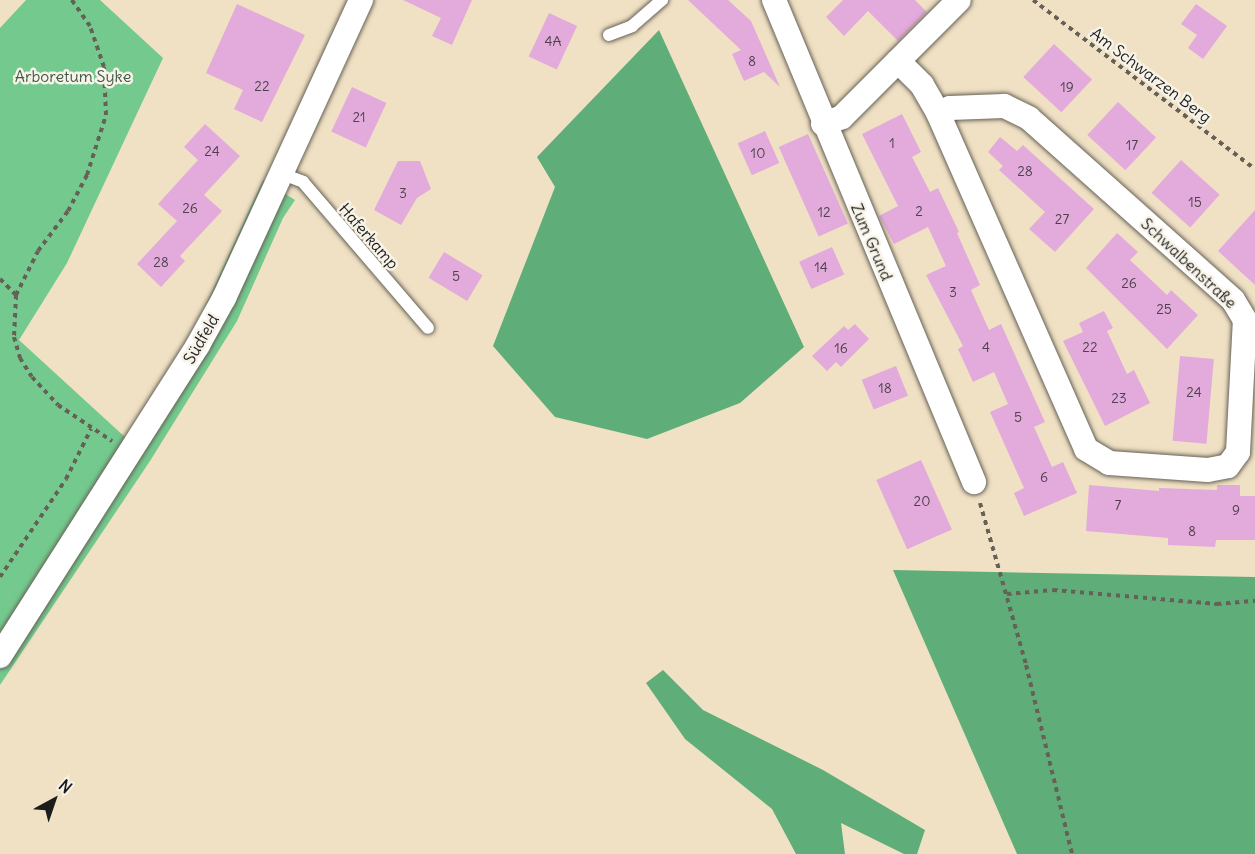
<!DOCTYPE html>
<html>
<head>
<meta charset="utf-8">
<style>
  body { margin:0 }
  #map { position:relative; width:1255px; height:854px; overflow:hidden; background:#f0e1c4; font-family:Delius,sans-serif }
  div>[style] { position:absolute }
  .green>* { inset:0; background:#74ca8e }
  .forest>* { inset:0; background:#5fae79 }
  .building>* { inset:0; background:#e2abdb; transform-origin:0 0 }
  .path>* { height:4px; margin-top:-2px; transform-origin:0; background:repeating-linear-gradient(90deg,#666157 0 4.5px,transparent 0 9px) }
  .roads { filter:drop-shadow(0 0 2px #666157) drop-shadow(0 0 2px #666157) }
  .lane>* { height:12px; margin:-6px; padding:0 6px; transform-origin:6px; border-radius:6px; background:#fff }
  .street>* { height:24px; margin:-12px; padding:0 12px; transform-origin:12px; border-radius:12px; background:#fff }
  span { translate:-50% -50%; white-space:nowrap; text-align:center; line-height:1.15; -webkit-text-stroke:5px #f7f3e8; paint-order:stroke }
  .number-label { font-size:14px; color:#4e404c }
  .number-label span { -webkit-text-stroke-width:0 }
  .street-label { font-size:16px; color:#1c1c1c }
  .park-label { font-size:16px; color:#3b5944 }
  .north { position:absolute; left:24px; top:770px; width:60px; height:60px; -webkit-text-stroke:4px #f7f3e8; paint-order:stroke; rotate:40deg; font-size:16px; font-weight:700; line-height:24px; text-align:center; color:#1c1c1c }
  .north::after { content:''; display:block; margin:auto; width:21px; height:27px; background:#1c1c1c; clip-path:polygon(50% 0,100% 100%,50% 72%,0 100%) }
</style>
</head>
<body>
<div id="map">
  <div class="green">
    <div style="clip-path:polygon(26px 0,100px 0,163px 58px,67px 263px,19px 340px,126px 438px,194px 331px,263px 180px,295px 200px,283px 218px,237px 321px,150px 461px,0 685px,0 28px)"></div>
  </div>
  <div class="forest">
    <div style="clip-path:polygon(659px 30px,804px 347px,740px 403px,647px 439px,555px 417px,493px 346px,555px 187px,537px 157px)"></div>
    <div style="clip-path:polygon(893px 570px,1255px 577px,1255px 854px,1017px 854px)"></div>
    <div style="clip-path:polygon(663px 670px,703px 710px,823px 770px,925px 830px,917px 854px,904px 854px,841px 823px,845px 854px,796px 854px,772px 809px,685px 739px,646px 683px)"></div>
  </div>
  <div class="building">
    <div style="clip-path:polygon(403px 0,472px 0,452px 45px,432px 36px,441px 18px)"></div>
    <div style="clip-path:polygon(688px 0,728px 0,751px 21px,780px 87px,764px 72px,744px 81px,732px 54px,741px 50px)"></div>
    <div style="clip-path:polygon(843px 0,915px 0,927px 12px,898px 41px,868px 11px,844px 36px,826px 17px)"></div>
    <div style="clip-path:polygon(237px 4px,305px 35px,262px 122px,234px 109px,243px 90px,206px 73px)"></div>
    <div style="clip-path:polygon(1196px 4px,1227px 26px,1203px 59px,1188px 48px,1197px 35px,1181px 24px)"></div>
    <div style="left:549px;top:13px;width:31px;height:48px;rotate:25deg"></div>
    <div style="left:1054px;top:44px;width:52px;height:45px;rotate:43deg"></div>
    <div style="left:352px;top:87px;width:38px;height:49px;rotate:25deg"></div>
    <div style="left:1118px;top:102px;width:52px;height:45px;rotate:43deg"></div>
    <div style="clip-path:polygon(902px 114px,921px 152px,912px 157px,930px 192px,938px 188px,959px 232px,957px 233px,980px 285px,971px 290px,989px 330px,1001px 324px,1045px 422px,1034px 427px,1052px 467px,1063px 462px,1077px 493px,1024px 516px,1014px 493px,1024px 488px,990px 412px,1008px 404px,994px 372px,973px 382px,958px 349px,963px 346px,926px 275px,946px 266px,928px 227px,894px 244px,879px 216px,898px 206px,862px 134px)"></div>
    <div style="clip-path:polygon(205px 124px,240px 156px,204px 195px,222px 211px,180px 256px,185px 261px,161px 287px,137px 264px,177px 221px,158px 204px,198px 160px,184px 147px)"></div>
    <div style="left:765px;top:131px;width:35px;height:30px;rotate:66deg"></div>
    <div style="left:808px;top:134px;width:98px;height:32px;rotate:66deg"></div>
    <div style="clip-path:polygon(1000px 137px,1017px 151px,1023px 145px,1094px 209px,1055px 252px,1029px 229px,1045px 212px,999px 170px,1003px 166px,988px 152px)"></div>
    <div style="left:1181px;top:160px;width:52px;height:44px;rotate:42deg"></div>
    <div style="clip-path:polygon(398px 161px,420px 161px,431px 189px,417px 198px,401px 225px,374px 210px)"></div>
    <div style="clip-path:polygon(1255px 210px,1255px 285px,1218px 251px)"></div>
    <div style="clip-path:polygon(1117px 233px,1138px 252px,1130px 260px,1167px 295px,1171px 290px,1198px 315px,1167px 349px,1086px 268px)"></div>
    <div style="left:832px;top:247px;width:30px;height:36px;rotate:66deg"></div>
    <div style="left:444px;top:252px;width:45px;height:30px;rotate:31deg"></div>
    <div style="clip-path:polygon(1104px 311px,1113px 328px,1107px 331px,1127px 374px,1134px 370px,1150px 403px,1105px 426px,1063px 341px,1083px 332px,1079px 323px)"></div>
    <div style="clip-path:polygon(855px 324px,869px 339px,841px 367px,836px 362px,827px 371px,812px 356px,844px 326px,848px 330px)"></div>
    <div style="left:1180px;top:356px;width:34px;height:85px;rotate:5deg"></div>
    <div style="left:896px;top:366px;width:32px;height:37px;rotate:68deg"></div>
    <div style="left:921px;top:460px;width:76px;height:49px;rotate:66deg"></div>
    <div style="clip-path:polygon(1089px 485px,1159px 491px,1159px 488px,1217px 490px,1217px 485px,1240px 485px,1240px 496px,1255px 496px,1255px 540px,1216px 540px,1215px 547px,1168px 545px,1168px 538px,1086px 531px)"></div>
  </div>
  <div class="path">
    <div style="left:1033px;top:0;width:279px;rotate:37.3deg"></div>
    <div style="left:0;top:279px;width:23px;rotate:45deg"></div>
    <div style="left:16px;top:295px;width:42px;rotate:92.7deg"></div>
    <div style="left:14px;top:337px;width:22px;rotate:74deg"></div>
    <div style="left:20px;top:358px;width:22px;rotate:58deg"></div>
    <div style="left:32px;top:377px;width:38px;rotate:47deg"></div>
    <div style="left:58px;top:405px;width:65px;rotate:33.7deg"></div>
    <div style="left:16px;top:295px;width:49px;rotate:-63.4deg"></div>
    <div style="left:38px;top:251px;width:50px;rotate:-53.1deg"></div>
    <div style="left:68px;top:211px;width:41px;rotate:-62.2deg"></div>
    <div style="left:87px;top:175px;width:63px;rotate:-72.4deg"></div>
    <div style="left:106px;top:115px;width:48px;rotate:-92.4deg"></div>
    <div style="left:104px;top:67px;width:43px;rotate:-108.9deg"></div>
    <div style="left:90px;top:26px;width:32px;rotate:-125deg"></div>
    <div style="left:980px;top:503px;width:168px;rotate:74.1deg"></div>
    <div style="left:1026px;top:665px;width:195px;rotate:76.3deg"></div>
    <div style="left:0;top:577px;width:118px;rotate:-56deg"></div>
    <div style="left:66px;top:479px;width:56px;rotate:-63.4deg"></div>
    <div style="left:1007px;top:594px;width:46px;rotate:-5deg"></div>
    <div style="left:1053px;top:590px;width:165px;rotate:4.9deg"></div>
    <div style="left:1217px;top:604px;width:38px;rotate:-5deg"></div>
  </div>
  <div class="roads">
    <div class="lane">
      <div style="left:609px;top:35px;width:25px;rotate:-21deg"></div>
      <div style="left:632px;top:26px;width:40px;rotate:-41deg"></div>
      <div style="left:280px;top:173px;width:25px;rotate:21deg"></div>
      <div style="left:303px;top:182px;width:192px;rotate:49.4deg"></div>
    </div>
    <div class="street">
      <div style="left:774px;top:0;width:522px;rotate:67.46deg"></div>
      <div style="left:898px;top:61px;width:34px;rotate:45deg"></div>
      <div style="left:922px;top:85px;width:32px;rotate:60deg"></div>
      <div style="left:938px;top:113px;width:367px;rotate:66.2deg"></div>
      <div style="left:1086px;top:449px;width:27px;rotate:31deg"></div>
      <div style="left:1109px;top:463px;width:99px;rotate:4deg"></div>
      <div style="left:1208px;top:470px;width:20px;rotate:-11deg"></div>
      <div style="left:1228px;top:466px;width:17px;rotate:-54deg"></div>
      <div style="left:1238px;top:452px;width:132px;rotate:-87deg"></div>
      <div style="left:1245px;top:320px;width:23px;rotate:-121deg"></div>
      <div style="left:1233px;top:300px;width:273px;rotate:-138.3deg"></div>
      <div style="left:1029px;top:118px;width:28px;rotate:-154deg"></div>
      <div style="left:1004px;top:106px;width:54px;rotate:177.9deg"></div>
      <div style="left:950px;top:108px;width:13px;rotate:157deg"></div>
      <div style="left:823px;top:124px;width:20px;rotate:-20deg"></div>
      <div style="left:842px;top:117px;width:165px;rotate:-45deg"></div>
      <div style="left:0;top:656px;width:369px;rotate:-57.5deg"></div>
      <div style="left:198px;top:345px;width:54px;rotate:-61deg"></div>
      <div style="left:224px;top:298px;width:328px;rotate:-65.3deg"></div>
    </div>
  </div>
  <div class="number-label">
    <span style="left:553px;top:41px">4A</span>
    <span style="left:752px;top:61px">8</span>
    <span style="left:262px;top:86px">22</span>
    <span style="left:1067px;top:87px">19</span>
    <span style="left:359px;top:117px">21</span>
    <span style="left:892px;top:143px">1</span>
    <span style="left:1132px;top:145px">17</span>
    <span style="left:212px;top:151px">24</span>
    <span style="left:758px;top:153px">10</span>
    <span style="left:1025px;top:171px">28</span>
    <span style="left:403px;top:193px">3</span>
    <span style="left:1195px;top:202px">15</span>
    <span style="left:190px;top:208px">26</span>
    <span style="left:919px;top:211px">2</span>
    <span style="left:824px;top:212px">12</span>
    <span style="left:1062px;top:219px">27</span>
    <span style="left:161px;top:262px">28</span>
    <span style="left:821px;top:267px">14</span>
    <span style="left:456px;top:276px">5</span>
    <span style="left:1129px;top:283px">26</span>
    <span style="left:953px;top:292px">3</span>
    <span style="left:1164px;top:309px">25</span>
    <span style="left:986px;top:347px">4</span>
    <span style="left:1090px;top:347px">22</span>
    <span style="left:841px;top:348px">16</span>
    <span style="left:885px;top:388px">18</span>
    <span style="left:1194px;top:392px">24</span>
    <span style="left:1119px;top:398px">23</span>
    <span style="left:1018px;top:417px">5</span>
    <span style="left:1044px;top:477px">6</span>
    <span style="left:922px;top:501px">20</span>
    <span style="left:1118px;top:505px">7</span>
    <span style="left:1236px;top:510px">9</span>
    <span style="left:1192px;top:531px">8</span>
  </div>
  <div class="street-label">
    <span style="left:1151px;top:75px;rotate:37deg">Am Schwarzen Berg</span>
    <span style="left:369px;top:236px;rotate:49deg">Haferkamp</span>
    <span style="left:872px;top:242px;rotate:67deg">Zum Grund</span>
    <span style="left:1189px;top:263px;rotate:43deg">Schwalbenstraße</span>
    <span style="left:201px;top:339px;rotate:-60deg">Südfeld</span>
  </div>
  <div class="park-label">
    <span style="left:73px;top:76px">Arboretum Syke</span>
  </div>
  <div class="north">N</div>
</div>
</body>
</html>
